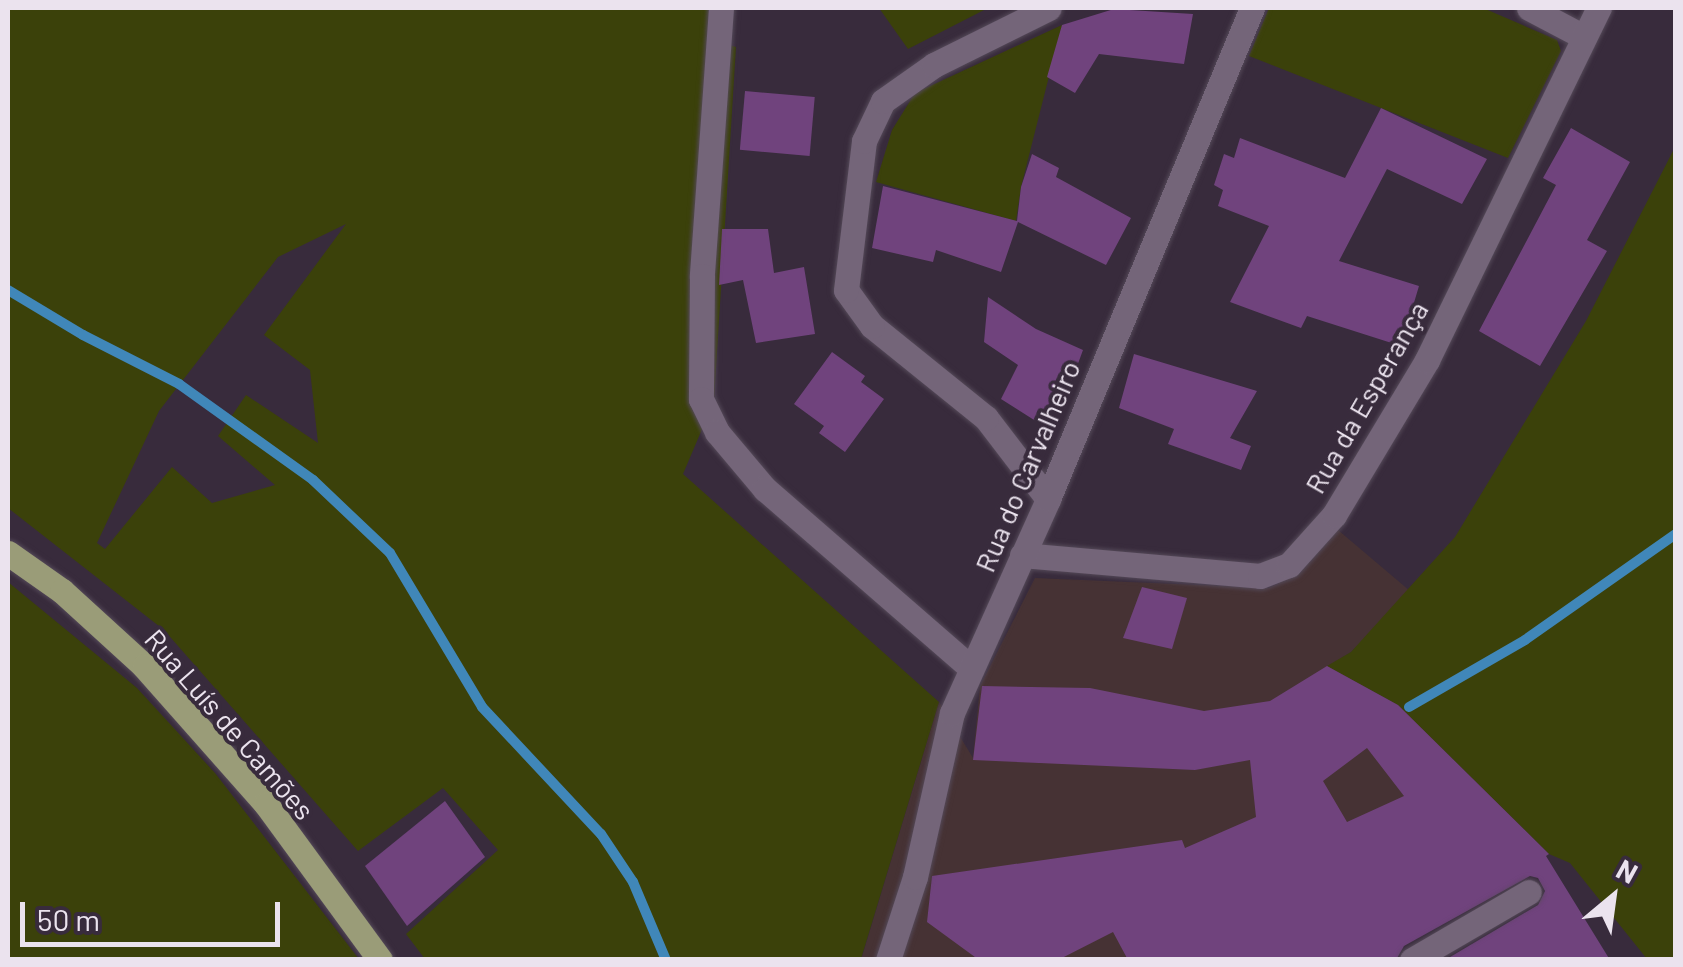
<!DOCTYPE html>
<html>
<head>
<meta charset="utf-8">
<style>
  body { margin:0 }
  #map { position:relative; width:1683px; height:967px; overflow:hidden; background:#382b3c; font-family:Barlow,sans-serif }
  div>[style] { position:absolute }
  .industrial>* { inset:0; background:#463234 }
  .green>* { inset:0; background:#3b410a }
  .stream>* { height:10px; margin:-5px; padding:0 5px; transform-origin:5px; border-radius:5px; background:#4087b9 }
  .building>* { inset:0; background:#70437d; transform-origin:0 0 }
  .roads { filter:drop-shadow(0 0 2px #544958) drop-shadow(0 0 2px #544958) }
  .minor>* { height:25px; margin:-12.5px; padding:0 12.5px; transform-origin:12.5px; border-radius:12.5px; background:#746579 }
  .major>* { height:25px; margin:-12.5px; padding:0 12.5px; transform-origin:12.5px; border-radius:12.5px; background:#9a9c78 }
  span { translate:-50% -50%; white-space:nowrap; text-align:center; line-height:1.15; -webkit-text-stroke:8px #382b3c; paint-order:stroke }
  .street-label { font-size:28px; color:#ebe3ee }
  .frame { position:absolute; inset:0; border:10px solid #ebe3ee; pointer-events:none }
  .north { position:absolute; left:1563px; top:847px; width:100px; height:100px; -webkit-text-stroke:8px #382b3c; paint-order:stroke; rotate:29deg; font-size:28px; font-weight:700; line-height:40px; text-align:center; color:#ebe3ee }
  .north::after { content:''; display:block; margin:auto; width:35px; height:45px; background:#ebe3ee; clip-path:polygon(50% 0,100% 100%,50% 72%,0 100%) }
  .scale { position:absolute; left:20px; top:902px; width:260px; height:45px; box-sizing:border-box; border:5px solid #ebe3ee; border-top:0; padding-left:12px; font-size:30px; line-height:35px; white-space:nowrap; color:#ebe3ee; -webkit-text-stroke:8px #382b3c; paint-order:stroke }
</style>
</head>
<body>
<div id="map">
  <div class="industrial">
    <div style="clip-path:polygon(1338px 530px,1410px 591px,1351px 652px,1328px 666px,1398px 705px,1549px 854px,1361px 959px,861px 960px,939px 702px,973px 758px,980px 686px,1035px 578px,1269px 588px,1300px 573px)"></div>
  </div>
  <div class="green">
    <div style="clip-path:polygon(evenodd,8px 8px,711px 8px,710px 39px,736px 47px,714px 401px,683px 474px,939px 702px,861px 959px,425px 959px,406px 934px,498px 850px,443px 788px,358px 851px,164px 630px,8px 508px,8px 8px,346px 224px,264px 335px,310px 370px,318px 443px,246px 395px,218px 436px,275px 485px,212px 503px,172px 467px,105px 549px,97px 543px,159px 411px,278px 257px,346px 224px)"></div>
    <div style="clip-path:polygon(879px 8px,988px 8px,908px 49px)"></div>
    <div style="clip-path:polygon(1269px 8px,1483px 8px,1557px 40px,1561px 51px,1508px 158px,1249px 56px)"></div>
    <div style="clip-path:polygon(1062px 25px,1021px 187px,1016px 221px,876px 182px,892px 130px,915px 93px)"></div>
    <div style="clip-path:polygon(1675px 147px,1675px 959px,1647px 959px,1570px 863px,1549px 854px,1398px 705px,1327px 666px,1351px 652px,1455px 537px,1586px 321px)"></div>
    <div style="clip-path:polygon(8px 582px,137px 688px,215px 773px,359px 959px,8px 959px)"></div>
  </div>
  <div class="stream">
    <div style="left:8px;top:290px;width:87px;rotate:31deg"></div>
    <div style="left:83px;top:335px;width:108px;rotate:27deg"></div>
    <div style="left:179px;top:384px;width:165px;rotate:35.6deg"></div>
    <div style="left:313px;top:480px;width:106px;rotate:43.5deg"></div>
    <div style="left:390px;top:553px;width:179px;rotate:59.1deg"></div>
    <div style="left:482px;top:707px;width:174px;rotate:46.9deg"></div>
    <div style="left:601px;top:834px;width:58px;rotate:56.3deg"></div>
    <div style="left:633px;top:882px;width:85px;rotate:67.1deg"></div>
    <div style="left:1409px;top:707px;width:134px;rotate:-30deg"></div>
    <div style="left:1525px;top:640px;width:184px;rotate:-35.1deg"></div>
  </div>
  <div class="building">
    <div style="clip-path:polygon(1114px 9px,1193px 14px,1184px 64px,1099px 54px,1075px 93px,1047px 77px,1062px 25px)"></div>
    <div style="left:745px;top:91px;width:70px;height:59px;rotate:5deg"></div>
    <div style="clip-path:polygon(1381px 108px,1487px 159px,1462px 204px,1387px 169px,1339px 261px,1419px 286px,1401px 346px,1307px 316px,1301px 328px,1230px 302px,1269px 226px,1218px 206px,1223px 190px,1214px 185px,1224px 154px,1234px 158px,1240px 138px,1345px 178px)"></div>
    <div style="clip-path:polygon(1571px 128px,1630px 162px,1587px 240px,1607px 251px,1540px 366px,1479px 331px,1556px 185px,1543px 178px)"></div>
    <div style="clip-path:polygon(1032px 154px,1059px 168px,1056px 177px,1131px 218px,1106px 265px,1018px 222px,1001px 272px,936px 250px,933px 262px,872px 248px,883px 186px,1017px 221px,1021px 187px)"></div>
    <div style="clip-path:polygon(722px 229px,768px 229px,774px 273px,804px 267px,815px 334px,756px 343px,743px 280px,719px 285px)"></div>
    <div style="clip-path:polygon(988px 297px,1036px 329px,1083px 350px,1053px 432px,1001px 399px,1018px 365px,984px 342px)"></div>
    <div style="clip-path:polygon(832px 352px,865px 376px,861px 382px,884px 399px,845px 452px,819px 433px,824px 426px,794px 404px)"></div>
    <div style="clip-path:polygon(1134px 354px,1257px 391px,1230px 438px,1251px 446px,1241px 470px,1168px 444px,1174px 429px,1119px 408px)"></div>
    <div style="clip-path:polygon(1142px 587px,1187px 598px,1172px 649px,1123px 638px)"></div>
    <div style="clip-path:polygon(evenodd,1327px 666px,1398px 705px,1549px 854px,1546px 856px,1610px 960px,1445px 960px,1538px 905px,1545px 891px,1538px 878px,1530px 876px,1404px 946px,1396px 960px,1128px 960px,1113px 932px,1058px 960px,979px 960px,927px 922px,932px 876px,1182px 840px,1185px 848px,1256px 817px,1250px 760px,1195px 770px,973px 760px,982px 686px,1090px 688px,1204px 711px,1270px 701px,1327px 666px,1367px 748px,1404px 796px,1347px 822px,1323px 781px,1367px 748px)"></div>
    <div style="clip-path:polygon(445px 801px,485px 857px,407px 926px,365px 866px)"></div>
  </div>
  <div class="roads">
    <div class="minor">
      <div style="left:721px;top:8px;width:269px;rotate:94.1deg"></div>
      <div style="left:702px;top:276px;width:123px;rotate:90.5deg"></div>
      <div style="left:701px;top:399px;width:37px;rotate:64deg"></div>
      <div style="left:717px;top:432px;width:75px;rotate:49.9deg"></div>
      <div style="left:765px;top:489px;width:273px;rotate:41deg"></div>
      <div style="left:1529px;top:8px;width:62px;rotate:27.8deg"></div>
      <div style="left:1048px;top:499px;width:102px;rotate:-127.4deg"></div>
      <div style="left:986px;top:418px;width:146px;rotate:-141.1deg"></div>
      <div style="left:872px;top:326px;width:44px;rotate:-125.8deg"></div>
      <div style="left:846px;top:290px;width:150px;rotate:-83.1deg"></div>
      <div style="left:864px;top:141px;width:44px;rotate:-64.6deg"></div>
      <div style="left:883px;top:101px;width:62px;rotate:-35.2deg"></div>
      <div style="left:934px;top:65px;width:128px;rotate:-26.4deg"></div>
      <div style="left:1022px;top:555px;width:239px;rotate:5deg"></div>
      <div style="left:1260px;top:576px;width:31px;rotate:-21deg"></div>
      <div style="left:1289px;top:565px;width:67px;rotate:-48deg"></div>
      <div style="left:1334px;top:515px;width:181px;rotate:-59deg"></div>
      <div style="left:1427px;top:360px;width:392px;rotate:-64deg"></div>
      <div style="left:888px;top:960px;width:87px;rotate:-72deg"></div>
      <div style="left:915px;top:877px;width:168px;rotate:-77.3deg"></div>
      <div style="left:952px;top:713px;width:235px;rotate:-65.8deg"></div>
      <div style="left:1048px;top:499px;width:532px;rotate:-67.44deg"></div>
      <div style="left:1412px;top:960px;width:135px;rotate:-30.2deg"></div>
    </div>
    <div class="major">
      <div style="left:8px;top:553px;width:66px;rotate:35.1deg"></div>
      <div style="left:62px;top:591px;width:111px;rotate:42.4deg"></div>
      <div style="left:144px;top:666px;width:184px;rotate:48.5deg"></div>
      <div style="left:266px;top:804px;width:193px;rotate:53.8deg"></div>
    </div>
  </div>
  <div class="street-label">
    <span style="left:1366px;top:397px;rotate:-60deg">Rua da Esperança</span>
    <span style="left:1027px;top:466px;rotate:-67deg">Rua do Carvalheiro</span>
    <span style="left:230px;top:724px;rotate:49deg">Rua Luís de Camões</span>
  </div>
  <div class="frame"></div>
  <div class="north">N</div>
  <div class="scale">50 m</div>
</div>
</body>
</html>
